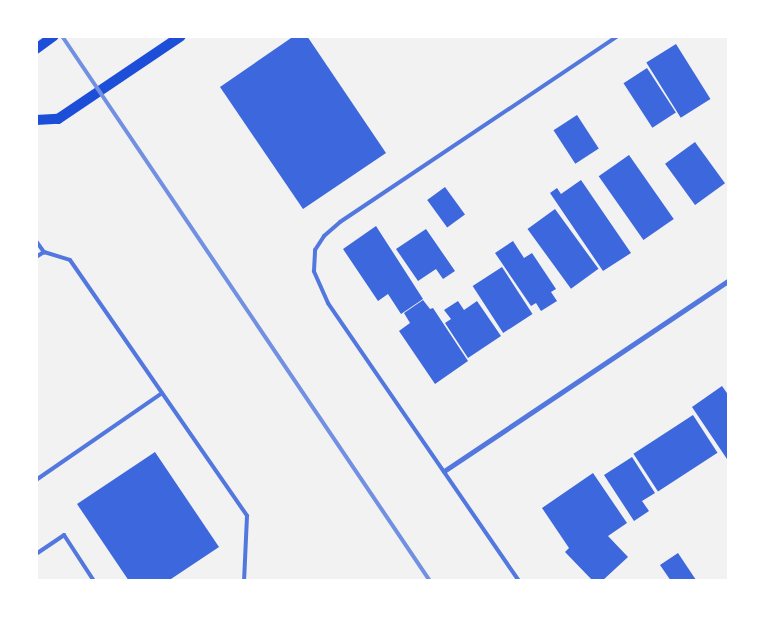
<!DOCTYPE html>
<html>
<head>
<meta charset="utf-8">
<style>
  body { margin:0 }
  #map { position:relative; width:765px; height:617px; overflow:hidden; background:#f2f2f2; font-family:Poppins,sans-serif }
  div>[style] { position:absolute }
  .building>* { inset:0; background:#3d67dc; transform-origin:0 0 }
  .service>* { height:4px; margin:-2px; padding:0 2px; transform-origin:2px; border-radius:2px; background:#5277de }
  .minor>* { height:5px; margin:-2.5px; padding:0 2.5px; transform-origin:2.5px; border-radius:2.5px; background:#5277de }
  .secondary>* { height:10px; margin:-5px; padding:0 5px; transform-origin:5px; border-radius:5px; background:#1d4ed8 }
  .rail>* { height:4px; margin:-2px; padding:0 2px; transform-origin:2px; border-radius:2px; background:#7290e2 }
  span { translate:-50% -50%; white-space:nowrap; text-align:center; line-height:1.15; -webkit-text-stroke:5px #fff; paint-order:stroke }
  .frame { position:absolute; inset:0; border:38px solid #fff; pointer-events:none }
</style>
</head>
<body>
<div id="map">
  <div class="building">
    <div style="clip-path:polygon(294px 36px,307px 36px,386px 153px,303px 209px,220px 87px)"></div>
    <div style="left:676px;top:44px;width:65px;height:35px;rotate:58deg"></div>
    <div style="left:647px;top:68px;width:53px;height:28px;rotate:57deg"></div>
    <div style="left:577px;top:115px;width:40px;height:28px;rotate:57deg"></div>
    <div style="left:695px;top:142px;width:51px;height:37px;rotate:54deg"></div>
    <div style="left:629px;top:155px;width:78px;height:37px;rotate:55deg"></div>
    <div style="clip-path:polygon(581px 180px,631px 253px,603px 271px,550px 193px,557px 188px,561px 194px)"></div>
    <div style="left:445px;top:187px;width:34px;height:22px;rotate:54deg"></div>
    <div style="left:555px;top:209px;width:74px;height:34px;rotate:54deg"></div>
    <div style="clip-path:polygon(376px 226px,423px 299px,401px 314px,388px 294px,378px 301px,343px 249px)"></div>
    <div style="clip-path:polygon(426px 229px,455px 271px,443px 279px,436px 269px,418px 281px,396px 249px)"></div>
    <div style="clip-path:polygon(513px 241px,524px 258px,532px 253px,556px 289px,551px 292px,557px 301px,541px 311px,536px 303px,531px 306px,495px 253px)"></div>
    <div style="left:502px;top:267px;width:56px;height:35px;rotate:57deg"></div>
    <div style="clip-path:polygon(423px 300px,430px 309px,433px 308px,468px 361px,435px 384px,399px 331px,410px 323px,404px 313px)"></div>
    <div style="clip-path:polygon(458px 301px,464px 310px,477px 301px,501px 336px,468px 358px,445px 323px,451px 319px,444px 310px)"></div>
    <div style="clip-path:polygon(722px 386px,729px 396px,729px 462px,692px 407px)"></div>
    <div style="left:693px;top:415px;width:45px;height:71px;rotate:57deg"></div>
    <div style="clip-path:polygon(155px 452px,219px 547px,168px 581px,129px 581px,77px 504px)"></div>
    <div style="clip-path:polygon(632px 457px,655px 493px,642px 501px,649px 511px,634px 521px,604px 475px)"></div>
    <div style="clip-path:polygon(593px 473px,627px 523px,608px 536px,628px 557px,602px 581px,593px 581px,565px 552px,569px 548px,542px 508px)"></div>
    <div style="clip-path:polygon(678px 553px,696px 580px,695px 581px,671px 581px,660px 565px)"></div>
  </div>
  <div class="service">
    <div style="left:36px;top:241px;width:14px;rotate:54deg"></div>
    <div style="left:44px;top:252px;width:9px;rotate:148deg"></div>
    <div style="left:44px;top:252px;width:27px;rotate:17deg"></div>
    <div style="left:70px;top:260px;width:311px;rotate:55.3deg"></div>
    <div style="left:247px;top:516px;width:65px;rotate:92.6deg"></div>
    <div style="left:36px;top:480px;width:153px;rotate:-34.6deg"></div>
    <div style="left:36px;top:554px;width:34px;rotate:-34deg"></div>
    <div style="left:64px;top:535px;width:55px;rotate:56.9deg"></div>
    <div style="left:519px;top:581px;width:337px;rotate:-124.5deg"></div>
    <div style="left:328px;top:303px;width:35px;rotate:-114deg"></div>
    <div style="left:314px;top:271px;width:21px;rotate:-87deg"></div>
    <div style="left:315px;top:250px;width:17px;rotate:-57deg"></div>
    <div style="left:324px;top:236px;width:21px;rotate:-41deg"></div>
    <div style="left:340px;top:222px;width:334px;rotate:-33.8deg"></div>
  </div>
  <div class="minor">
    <div style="left:444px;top:471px;width:343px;rotate:-33.8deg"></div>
  </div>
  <div class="secondary">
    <div style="left:36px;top:49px;width:22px;rotate:-36deg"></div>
    <div style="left:36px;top:120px;width:22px;rotate:-3deg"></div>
    <div style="left:58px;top:119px;width:148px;rotate:-34deg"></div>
  </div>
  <div class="rail">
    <div style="left:62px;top:36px;width:658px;rotate:55.97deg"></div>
  </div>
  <div class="frame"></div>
</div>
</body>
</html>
